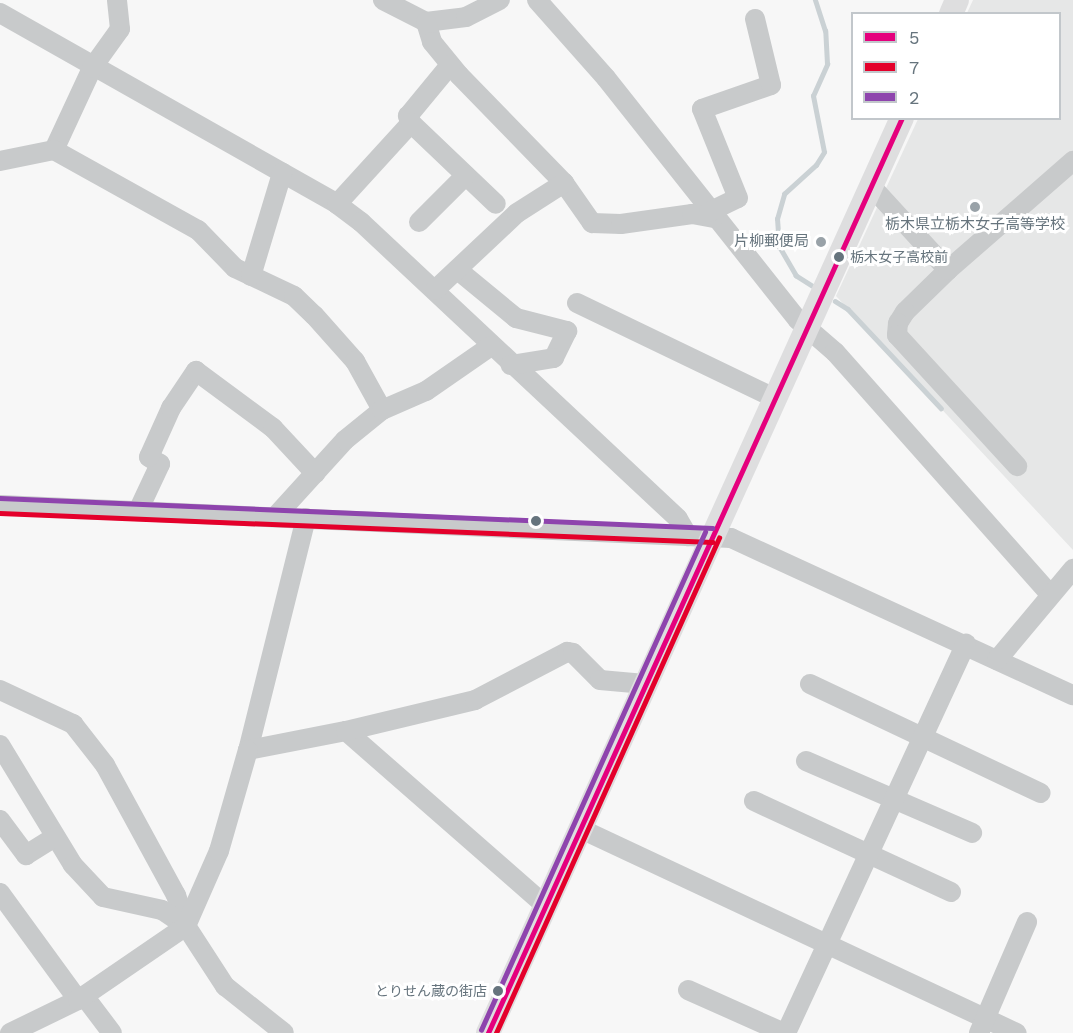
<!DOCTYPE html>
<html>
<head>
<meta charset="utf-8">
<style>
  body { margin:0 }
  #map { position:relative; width:1073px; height:1033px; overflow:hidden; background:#f7f7f7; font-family:"Work Sans","Noto Sans JP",sans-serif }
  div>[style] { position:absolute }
  .built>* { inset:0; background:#e6e7e7 }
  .stream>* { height:4.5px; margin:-2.25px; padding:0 2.25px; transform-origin:2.25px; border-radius:2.25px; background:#cad1d4 }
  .minor>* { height:20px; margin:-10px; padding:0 10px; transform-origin:10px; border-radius:10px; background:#c8cacb }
  .major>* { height:24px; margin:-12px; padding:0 12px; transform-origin:12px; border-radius:12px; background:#dededf }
  .bus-1>* { height:4.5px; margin:-2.25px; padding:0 2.25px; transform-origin:2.25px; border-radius:2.25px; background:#e5007d }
  .bus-2>* { height:4.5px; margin:-2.25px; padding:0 2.25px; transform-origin:2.25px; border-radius:2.25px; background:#e4002b }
  .bus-3>* { height:4.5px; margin:-2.25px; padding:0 2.25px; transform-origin:2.25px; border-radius:2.25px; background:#8e44ad }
  .dots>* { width:16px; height:16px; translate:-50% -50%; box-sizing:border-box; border:3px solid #fff; border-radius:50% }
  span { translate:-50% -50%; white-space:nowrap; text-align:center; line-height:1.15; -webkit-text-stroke:6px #fff; paint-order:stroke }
  .bus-label { font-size:14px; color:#66747d }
  .left { translate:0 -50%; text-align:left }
  .right { translate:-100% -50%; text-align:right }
  .poi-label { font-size:15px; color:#66747d }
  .legend { position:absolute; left:851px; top:12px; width:210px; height:108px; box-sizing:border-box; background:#fff; border:2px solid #c2c7cb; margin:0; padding:8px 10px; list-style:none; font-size:18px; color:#66747d }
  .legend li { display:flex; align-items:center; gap:12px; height:30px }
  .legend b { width:30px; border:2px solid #c2c7cb }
</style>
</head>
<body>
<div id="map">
  <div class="built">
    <div style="clip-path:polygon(973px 0,1073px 0,1073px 550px,836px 296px,918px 119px,1060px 118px,1060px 14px,967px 13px)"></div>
  </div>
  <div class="stream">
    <div style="left:812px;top:286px;width:19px;rotate:-148deg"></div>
    <div style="left:796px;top:276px;width:34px;rotate:-120deg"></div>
    <div style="left:779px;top:247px;width:28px;rotate:-94deg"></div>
    <div style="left:777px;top:219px;width:26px;rotate:-74deg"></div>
    <div style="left:784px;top:194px;width:43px;rotate:-42.2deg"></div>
    <div style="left:816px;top:165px;width:15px;rotate:-58deg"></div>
    <div style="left:824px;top:152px;width:57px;rotate:-101.1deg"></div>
    <div style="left:813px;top:96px;width:35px;rotate:-66deg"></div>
    <div style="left:827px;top:64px;width:33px;rotate:-93deg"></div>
    <div style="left:825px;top:31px;width:33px;rotate:-108deg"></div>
    <div style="left:835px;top:301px;width:15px;rotate:32deg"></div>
    <div style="left:848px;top:309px;width:136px;rotate:46.8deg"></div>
  </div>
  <div class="minor">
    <div style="left:383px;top:0;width:48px;rotate:27.1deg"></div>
    <div style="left:426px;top:22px;width:40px;rotate:-7.1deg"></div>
    <div style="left:466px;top:17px;width:38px;rotate:-27deg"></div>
    <div style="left:537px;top:0;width:104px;rotate:48.5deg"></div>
    <div style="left:606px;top:78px;width:309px;rotate:51.6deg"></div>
    <div style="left:798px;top:320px;width:49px;rotate:40.9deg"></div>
    <div style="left:835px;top:352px;width:324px;rotate:48.4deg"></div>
    <div style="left:0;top:13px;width:387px;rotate:29.5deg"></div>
    <div style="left:337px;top:204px;width:30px;rotate:37deg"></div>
    <div style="left:361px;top:222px;width:434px;rotate:43.1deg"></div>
    <div style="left:678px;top:519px;width:20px;rotate:60deg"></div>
    <div style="left:426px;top:22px;width:21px;rotate:73deg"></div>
    <div style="left:432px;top:42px;width:43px;rotate:50.7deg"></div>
    <div style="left:459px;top:75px;width:151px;rotate:45.8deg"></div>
    <div style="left:564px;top:183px;width:49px;rotate:55deg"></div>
    <div style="left:592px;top:223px;width:29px;rotate:2deg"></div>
    <div style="left:621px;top:224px;width:72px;rotate:-8deg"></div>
    <div style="left:692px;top:214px;width:22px;rotate:10deg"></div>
    <div style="left:411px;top:123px;width:8px;rotate:-113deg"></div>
    <div style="left:408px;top:116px;width:66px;rotate:-50.5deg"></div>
    <div style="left:54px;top:150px;width:90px;rotate:-65.1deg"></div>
    <div style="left:92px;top:68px;width:48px;rotate:-54.3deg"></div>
    <div style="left:120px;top:29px;width:29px;rotate:-96deg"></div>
    <div style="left:0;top:161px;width:55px;rotate:-11.5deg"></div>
    <div style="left:54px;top:150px;width:165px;rotate:29.1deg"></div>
    <div style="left:198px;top:230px;width:53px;rotate:45.8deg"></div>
    <div style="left:235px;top:268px;width:65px;rotate:25.4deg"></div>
    <div style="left:294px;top:296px;width:28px;rotate:44deg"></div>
    <div style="left:314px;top:315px;width:62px;rotate:48.3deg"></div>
    <div style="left:355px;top:361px;width:56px;rotate:61.1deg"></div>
    <div style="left:871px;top:186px;width:114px;rotate:47.5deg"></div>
    <div style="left:948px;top:270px;width:60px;rotate:135.7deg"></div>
    <div style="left:905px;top:312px;width:13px;rotate:122deg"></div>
    <div style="left:898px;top:323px;width:12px;rotate:95deg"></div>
    <div style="left:897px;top:335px;width:178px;rotate:47.5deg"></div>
    <div style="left:337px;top:204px;width:110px;rotate:-47.6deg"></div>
    <div style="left:411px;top:123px;width:117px;rotate:43.6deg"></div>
    <div style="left:709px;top:212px;width:32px;rotate:-26deg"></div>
    <div style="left:738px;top:198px;width:96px;rotate:-112deg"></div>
    <div style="left:702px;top:109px;width:73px;rotate:-19.2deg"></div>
    <div style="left:771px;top:85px;width:68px;rotate:-103.6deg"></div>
    <div style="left:419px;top:222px;width:66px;rotate:-45deg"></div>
    <div style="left:948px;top:270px;width:166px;rotate:-41.1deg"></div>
    <div style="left:459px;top:271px;width:74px;rotate:39.5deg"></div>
    <div style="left:516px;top:318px;width:53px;rotate:14.3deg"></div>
    <div style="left:567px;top:331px;width:30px;rotate:116deg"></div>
    <div style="left:554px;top:358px;width:44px;rotate:170.8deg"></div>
    <div style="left:251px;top:276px;width:108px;rotate:-73.2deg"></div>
    <div style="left:435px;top:290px;width:112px;rotate:-43.2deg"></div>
    <div style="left:517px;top:213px;width:56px;rotate:-32.6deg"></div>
    <div style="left:577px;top:303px;width:219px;rotate:25.7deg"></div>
    <div style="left:0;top:505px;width:732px;rotate:2.58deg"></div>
    <div style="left:731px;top:538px;width:376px;rotate:24.7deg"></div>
    <div style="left:138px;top:511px;width:52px;rotate:-64.9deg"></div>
    <div style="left:160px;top:464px;width:13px;rotate:-148deg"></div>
    <div style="left:149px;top:457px;width:54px;rotate:-65.8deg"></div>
    <div style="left:171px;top:408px;width:45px;rotate:-56deg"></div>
    <div style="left:196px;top:371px;width:96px;rotate:36.5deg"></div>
    <div style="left:273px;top:428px;width:62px;rotate:47deg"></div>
    <div style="left:275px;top:517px;width:104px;rotate:-47.7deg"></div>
    <div style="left:345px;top:440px;width:48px;rotate:-39deg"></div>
    <div style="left:382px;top:410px;width:48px;rotate:-23.4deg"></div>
    <div style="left:426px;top:391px;width:79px;rotate:-34.7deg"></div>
    <div style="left:306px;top:518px;width:239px;rotate:104deg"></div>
    <div style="left:248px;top:750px;width:100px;rotate:-11deg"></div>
    <div style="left:346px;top:731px;width:266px;rotate:41.2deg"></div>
    <div style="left:997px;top:660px;width:119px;rotate:-50.1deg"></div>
    <div style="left:810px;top:684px;width:255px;rotate:25.3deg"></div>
    <div style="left:0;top:690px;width:81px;rotate:25deg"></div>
    <div style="left:73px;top:724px;width:52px;rotate:52deg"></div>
    <div style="left:105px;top:765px;width:148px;rotate:61.4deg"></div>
    <div style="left:176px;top:895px;width:33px;rotate:72deg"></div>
    <div style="left:186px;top:926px;width:72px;rotate:57deg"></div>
    <div style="left:225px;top:986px;width:75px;rotate:38.5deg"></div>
    <div style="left:346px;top:731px;width:133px;rotate:-13.5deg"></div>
    <div style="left:475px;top:700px;width:104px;rotate:-27.6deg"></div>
    <div style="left:567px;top:652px;width:6px;rotate:9deg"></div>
    <div style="left:573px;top:653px;width:38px;rotate:45deg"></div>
    <div style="left:600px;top:680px;width:45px;rotate:5.1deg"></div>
    <div style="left:0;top:745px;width:140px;rotate:58.7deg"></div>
    <div style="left:73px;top:865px;width:44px;rotate:46.8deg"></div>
    <div style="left:103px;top:897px;width:60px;rotate:12.4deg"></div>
    <div style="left:162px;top:910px;width:29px;rotate:34deg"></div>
    <div style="left:806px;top:761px;width:181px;rotate:23.4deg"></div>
    <div style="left:754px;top:801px;width:217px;rotate:24.8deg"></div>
    <div style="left:0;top:820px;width:44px;rotate:53.4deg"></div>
    <div style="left:26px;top:855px;width:34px;rotate:-32deg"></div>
    <div style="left:581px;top:829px;width:481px;rotate:25.1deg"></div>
    <div style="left:0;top:893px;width:132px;rotate:53.9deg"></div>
    <div style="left:688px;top:990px;width:105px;rotate:24.1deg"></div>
    <div style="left:84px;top:996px;width:46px;rotate:52.9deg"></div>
    <div style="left:10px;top:1033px;width:76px;rotate:-25.9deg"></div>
    <div style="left:78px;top:1000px;width:131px;rotate:-34.4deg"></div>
    <div style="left:186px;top:926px;width:82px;rotate:-66.3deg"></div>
    <div style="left:219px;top:851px;width:105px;rotate:-74deg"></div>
    <div style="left:786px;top:1033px;width:429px;rotate:-65.2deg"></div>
    <div style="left:979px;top:1033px;width:121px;rotate:-66.6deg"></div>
  </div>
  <div class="major">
    <div style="left:951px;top:14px;width:15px;rotate:-67deg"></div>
    <div style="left:488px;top:1033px;width:1004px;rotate:-65.66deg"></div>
  </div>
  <div class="bus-1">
    <div style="left:488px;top:1033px;width:1004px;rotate:-65.66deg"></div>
  </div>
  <div class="bus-2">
    <div style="left:0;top:513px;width:713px;rotate:2.33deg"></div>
    <div style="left:496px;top:1033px;width:543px;rotate:-65.75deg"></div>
  </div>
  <div class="bus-3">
    <div style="left:0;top:498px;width:713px;rotate:2.41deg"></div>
    <div style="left:481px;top:1030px;width:546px;rotate:-65.78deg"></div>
  </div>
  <div class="dots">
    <div style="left:975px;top:207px;background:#99a2a8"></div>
    <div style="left:821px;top:242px;background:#99a2a8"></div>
    <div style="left:839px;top:257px;background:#66747d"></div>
    <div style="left:536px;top:521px;background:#66747d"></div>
    <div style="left:498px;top:991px;background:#66747d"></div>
  </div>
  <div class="bus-label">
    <span class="left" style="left:850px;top:257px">栃木女子高校前</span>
    <span class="right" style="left:487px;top:991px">とりせん蔵の街店</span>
  </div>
  <div class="poi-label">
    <span style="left:975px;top:225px">栃木県立栃木女子高等学校</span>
    <span class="right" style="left:809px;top:242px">片柳郵便局</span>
  </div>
  <ul class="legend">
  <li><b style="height:8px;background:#e5007d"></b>5</li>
  <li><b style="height:8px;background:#e4002b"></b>7</li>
  <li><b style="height:8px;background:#8e44ad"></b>2</li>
  </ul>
</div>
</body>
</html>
